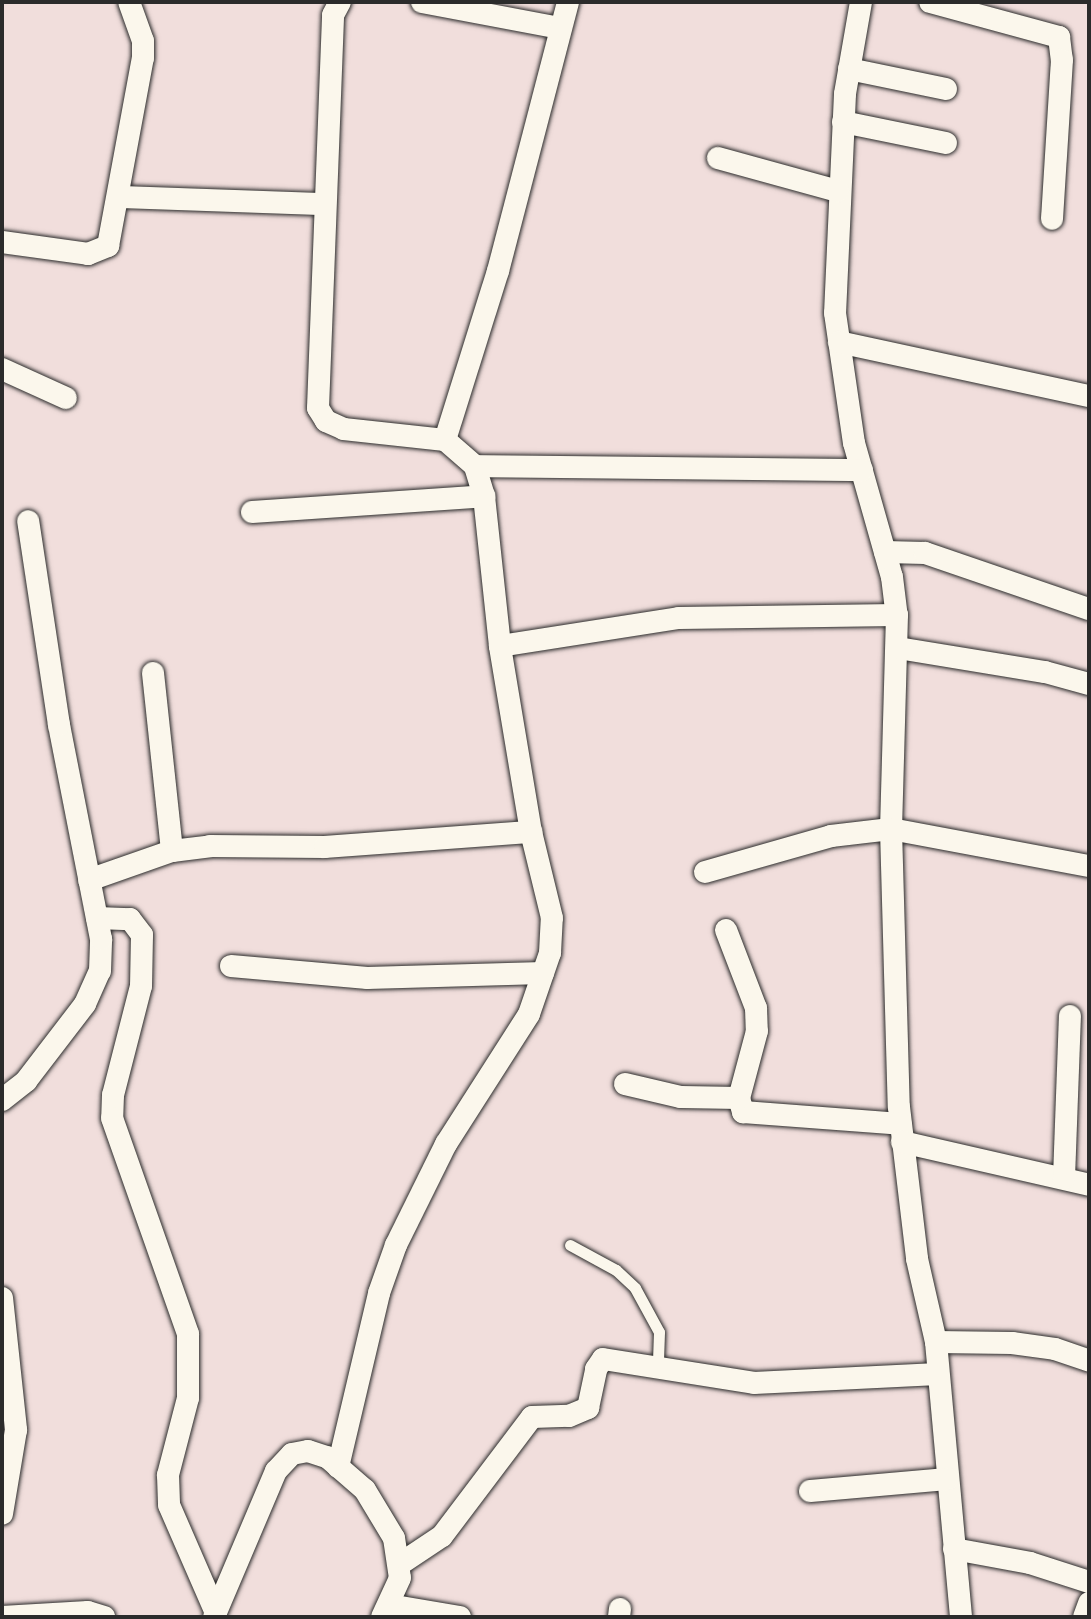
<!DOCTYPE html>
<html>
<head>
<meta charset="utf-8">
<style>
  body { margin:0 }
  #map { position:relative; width:1091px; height:1619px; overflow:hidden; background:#f1dedc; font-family:"Playpen Sans",sans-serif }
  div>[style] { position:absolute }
  .roads { filter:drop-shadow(0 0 2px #2b2b2b) drop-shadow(0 0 2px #2b2b2b) }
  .service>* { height:11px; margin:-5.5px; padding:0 5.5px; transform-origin:5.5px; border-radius:5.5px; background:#fbf7ec }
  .minor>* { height:22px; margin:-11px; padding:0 11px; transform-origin:11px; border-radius:11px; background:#fbf7ec }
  span { translate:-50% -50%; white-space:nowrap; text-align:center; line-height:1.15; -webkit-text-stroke:6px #fbf7ec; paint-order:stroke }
  .frame { position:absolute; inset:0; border:4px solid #2b2b2b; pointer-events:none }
</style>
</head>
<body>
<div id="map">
  <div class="roads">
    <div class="service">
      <div style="left:570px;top:1245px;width:52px;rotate:28.5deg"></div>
      <div style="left:616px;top:1270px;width:26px;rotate:43deg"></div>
      <div style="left:635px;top:1288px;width:50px;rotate:61.4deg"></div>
      <div style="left:659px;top:1332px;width:35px;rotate:92deg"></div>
    </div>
    <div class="minor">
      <div style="left:422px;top:2px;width:140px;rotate:10.7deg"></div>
      <div style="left:861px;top:2px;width:93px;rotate:99.9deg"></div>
      <div style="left:845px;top:94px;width:219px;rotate:92.6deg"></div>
      <div style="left:835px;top:313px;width:131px;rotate:81.7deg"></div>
      <div style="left:854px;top:443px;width:139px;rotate:74.2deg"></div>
      <div style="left:892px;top:577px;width:38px;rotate:83deg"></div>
      <div style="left:897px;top:615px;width:214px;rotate:91.6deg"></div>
      <div style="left:891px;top:829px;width:278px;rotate:88.4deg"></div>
      <div style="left:899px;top:1107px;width:153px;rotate:83.2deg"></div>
      <div style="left:917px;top:1259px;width:85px;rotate:77.1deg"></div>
      <div style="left:936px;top:1342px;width:276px;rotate:84.8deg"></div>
      <div style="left:930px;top:2px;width:134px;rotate:15.2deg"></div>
      <div style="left:1059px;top:37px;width:23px;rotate:83deg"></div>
      <div style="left:1062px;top:60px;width:159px;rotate:93.6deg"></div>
      <div style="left:849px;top:69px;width:99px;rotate:11.7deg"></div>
      <div style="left:843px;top:122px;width:105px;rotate:11.5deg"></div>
      <div style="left:718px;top:158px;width:124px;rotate:15.4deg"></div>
      <div style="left:118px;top:197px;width:205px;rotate:2deg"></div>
      <div style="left:2px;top:242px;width:87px;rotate:7.9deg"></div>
      <div style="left:88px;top:254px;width:22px;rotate:-22deg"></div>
      <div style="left:108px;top:246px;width:191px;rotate:-79.5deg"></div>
      <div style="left:143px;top:58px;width:17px;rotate:-90deg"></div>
      <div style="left:143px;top:41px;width:41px;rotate:-109.7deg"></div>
      <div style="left:839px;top:342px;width:256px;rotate:12.2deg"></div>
      <div style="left:2px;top:369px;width:70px;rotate:24.4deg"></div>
      <div style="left:445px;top:440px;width:177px;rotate:-72.6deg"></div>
      <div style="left:498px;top:271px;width:278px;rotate:-75.4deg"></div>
      <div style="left:475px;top:466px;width:387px;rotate:0.6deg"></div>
      <div style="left:252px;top:512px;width:233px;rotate:-3.9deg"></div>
      <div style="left:885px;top:552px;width:40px;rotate:1.4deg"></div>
      <div style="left:925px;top:553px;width:173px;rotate:18.9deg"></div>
      <div style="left:500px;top:646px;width:181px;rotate:-8.9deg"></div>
      <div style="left:679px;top:618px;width:218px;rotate:-0.8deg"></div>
      <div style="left:898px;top:648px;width:149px;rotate:9.3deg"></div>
      <div style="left:1045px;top:672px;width:46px;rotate:15.3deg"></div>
      <div style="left:153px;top:673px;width:179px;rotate:83.9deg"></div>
      <div style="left:705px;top:872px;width:131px;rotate:-15.9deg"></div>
      <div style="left:831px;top:836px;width:60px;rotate:-6.7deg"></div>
      <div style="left:891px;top:829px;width:201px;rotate:10.6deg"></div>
      <div style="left:89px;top:880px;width:88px;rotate:-19.3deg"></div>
      <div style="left:172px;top:851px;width:38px;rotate:-7deg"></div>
      <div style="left:210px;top:846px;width:115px;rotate:0.5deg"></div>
      <div style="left:325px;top:847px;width:207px;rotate:-4.2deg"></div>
      <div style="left:97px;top:918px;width:33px;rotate:2deg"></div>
      <div style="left:130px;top:919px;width:20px;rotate:53deg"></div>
      <div style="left:142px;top:935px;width:51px;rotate:91.1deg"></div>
      <div style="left:141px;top:986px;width:113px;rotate:104.4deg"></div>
      <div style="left:113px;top:1095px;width:23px;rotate:92deg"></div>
      <div style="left:112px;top:1118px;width:229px;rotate:70.6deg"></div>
      <div style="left:188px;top:1334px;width:64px;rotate:90deg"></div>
      <div style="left:188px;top:1398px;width:80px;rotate:104.6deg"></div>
      <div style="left:168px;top:1475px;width:30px;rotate:88deg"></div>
      <div style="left:169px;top:1505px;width:118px;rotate:66.5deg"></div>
      <div style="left:726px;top:930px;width:84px;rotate:69deg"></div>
      <div style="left:756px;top:1008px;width:23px;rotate:88deg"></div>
      <div style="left:757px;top:1031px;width:69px;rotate:105deg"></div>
      <div style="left:739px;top:1098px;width:15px;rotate:74deg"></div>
      <div style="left:743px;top:1112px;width:158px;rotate:4.3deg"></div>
      <div style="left:231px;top:966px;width:137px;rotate:5deg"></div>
      <div style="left:367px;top:978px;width:176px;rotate:-1.6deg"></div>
      <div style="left:625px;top:1084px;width:57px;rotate:13.1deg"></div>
      <div style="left:681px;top:1097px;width:58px;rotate:1deg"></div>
      <div style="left:2px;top:1100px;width:31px;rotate:-38deg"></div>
      <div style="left:26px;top:1081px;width:97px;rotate:-52.5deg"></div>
      <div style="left:85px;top:1004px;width:36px;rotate:-66deg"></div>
      <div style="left:100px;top:971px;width:32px;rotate:-88deg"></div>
      <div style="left:101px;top:939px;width:218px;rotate:-101.1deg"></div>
      <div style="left:59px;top:725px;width:206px;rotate:-98.6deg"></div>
      <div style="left:902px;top:1142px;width:192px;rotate:12.9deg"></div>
      <div style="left:1064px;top:1178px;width:162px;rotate:-87.9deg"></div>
      <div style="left:2px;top:1298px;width:133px;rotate:83.9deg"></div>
      <div style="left:16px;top:1430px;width:85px;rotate:99.5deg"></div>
      <div style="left:936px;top:1342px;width:76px;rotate:0.8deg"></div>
      <div style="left:1012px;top:1343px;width:43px;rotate:7.9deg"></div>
      <div style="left:1055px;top:1349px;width:36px;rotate:19deg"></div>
      <div style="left:338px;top:1467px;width:179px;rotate:-76.7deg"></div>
      <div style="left:379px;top:1293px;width:51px;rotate:-70.5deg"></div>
      <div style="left:396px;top:1245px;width:113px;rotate:-63.7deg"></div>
      <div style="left:446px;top:1144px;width:154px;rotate:-57.4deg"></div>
      <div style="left:529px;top:1014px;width:65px;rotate:-71deg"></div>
      <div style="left:550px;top:953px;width:35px;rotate:-87deg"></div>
      <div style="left:552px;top:918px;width:89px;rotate:-103.7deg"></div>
      <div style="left:531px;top:832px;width:189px;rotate:-99.5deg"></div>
      <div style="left:500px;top:646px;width:151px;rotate:-96.1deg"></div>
      <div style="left:484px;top:496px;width:31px;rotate:-107deg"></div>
      <div style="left:475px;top:466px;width:40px;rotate:-139deg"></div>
      <div style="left:445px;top:440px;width:102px;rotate:-173.8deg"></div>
      <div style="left:344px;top:429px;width:20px;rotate:-156deg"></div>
      <div style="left:326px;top:421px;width:15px;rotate:-122deg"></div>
      <div style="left:318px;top:408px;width:393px;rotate:-87.8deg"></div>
      <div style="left:333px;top:15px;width:15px;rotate:-62deg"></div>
      <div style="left:810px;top:1491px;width:138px;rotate:-5deg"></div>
      <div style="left:954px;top:1549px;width:77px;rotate:10.4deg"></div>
      <div style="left:1030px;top:1563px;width:62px;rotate:17.9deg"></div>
      <div style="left:400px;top:1564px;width:50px;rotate:-33.7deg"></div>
      <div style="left:442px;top:1536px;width:149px;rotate:-52.9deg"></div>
      <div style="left:532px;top:1417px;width:37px;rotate:-2deg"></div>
      <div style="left:569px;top:1416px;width:21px;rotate:-23deg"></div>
      <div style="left:588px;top:1408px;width:40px;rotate:-78deg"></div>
      <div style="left:596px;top:1369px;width:12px;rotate:-55deg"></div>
      <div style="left:603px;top:1359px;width:153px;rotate:9deg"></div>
      <div style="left:754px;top:1383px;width:184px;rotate:-2.8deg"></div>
      <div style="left:389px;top:1605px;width:72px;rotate:9.6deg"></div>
      <div style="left:2px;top:1617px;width:86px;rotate:-3.3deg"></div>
      <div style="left:88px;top:1612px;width:17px;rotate:17deg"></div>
      <div style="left:214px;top:1617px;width:159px;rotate:-67deg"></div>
      <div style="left:276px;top:1471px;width:23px;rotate:-47deg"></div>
      <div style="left:292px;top:1454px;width:16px;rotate:-11deg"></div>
      <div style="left:308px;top:1451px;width:20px;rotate:18deg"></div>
      <div style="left:327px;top:1457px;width:50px;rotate:41deg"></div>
      <div style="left:365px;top:1490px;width:56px;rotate:58.9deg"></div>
      <div style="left:394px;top:1538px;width:40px;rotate:81.5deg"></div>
      <div style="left:400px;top:1578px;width:43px;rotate:114.8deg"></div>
      <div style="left:619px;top:1617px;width:8px;rotate:-83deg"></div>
      <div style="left:1084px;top:1617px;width:15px;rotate:-70deg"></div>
    </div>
  </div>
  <div class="frame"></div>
</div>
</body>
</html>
